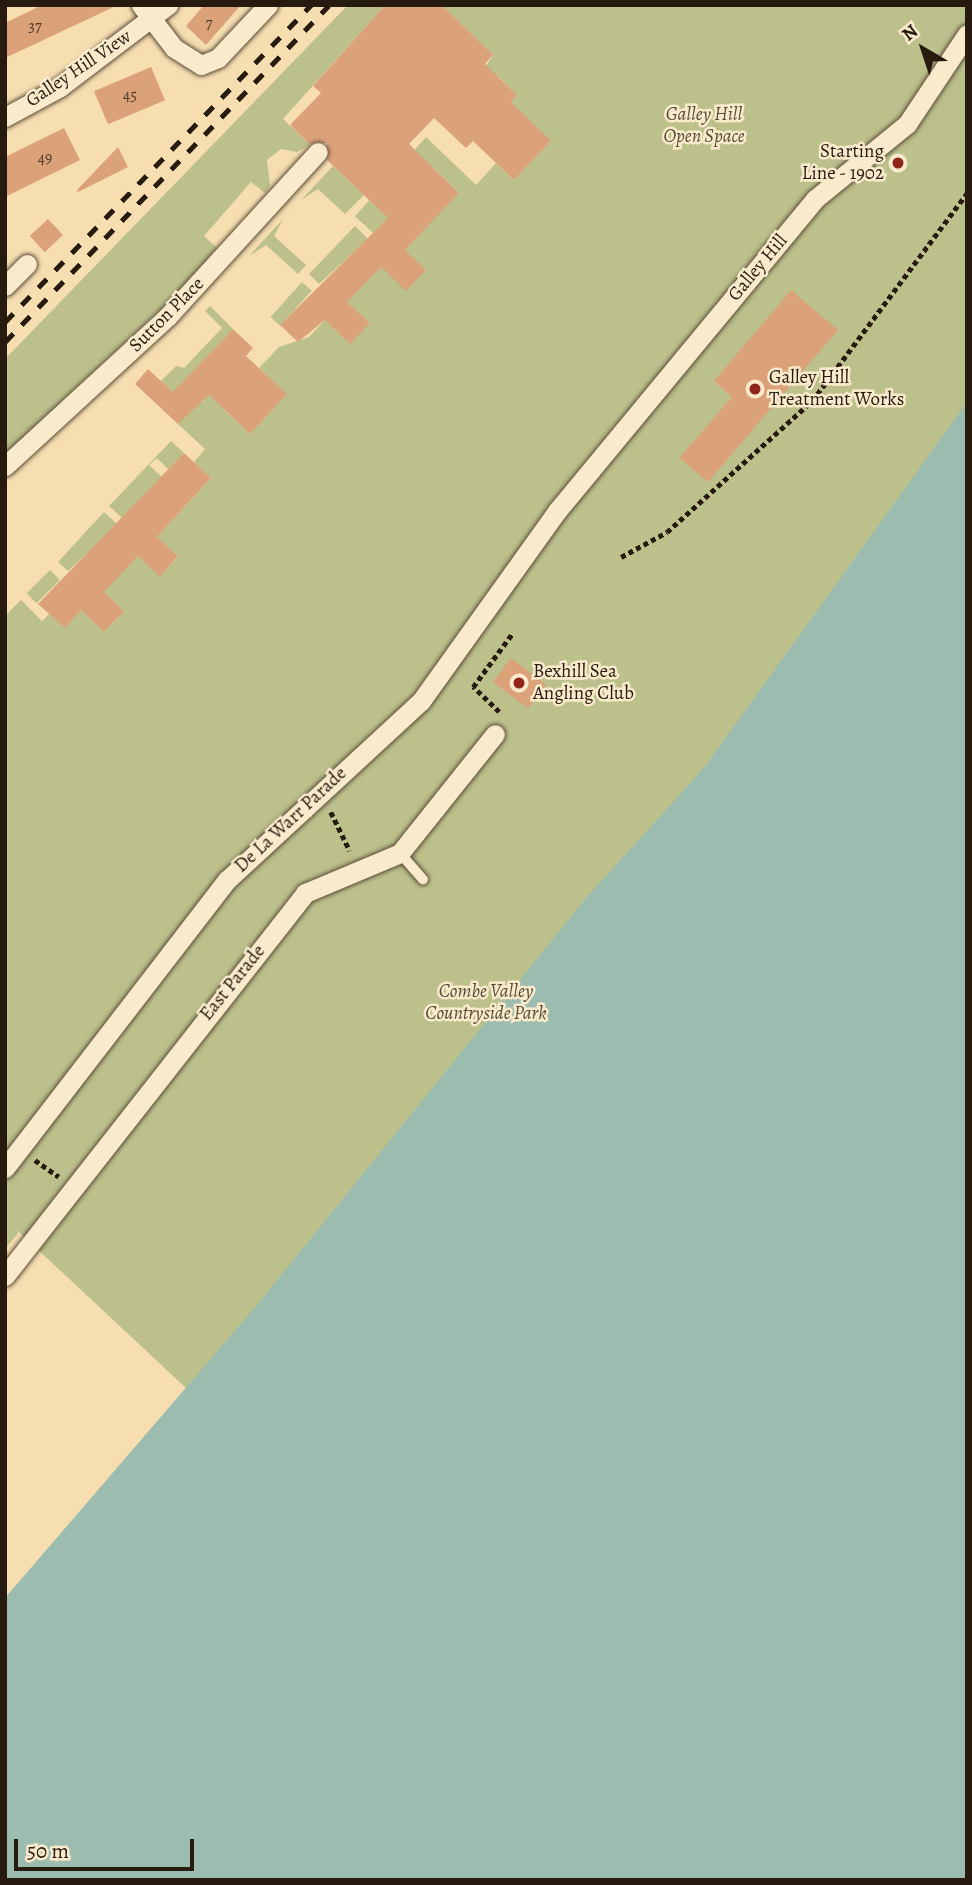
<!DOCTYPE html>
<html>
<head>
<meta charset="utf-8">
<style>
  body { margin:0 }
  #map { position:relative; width:972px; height:1885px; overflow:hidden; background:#f6deb1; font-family:Alegreya,serif }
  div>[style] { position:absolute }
  .green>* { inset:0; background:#bcc18c; transform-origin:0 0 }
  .water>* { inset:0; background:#9dbcb0 }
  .building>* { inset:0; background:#dba27a; transform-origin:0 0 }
  .path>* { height:4.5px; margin-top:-2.25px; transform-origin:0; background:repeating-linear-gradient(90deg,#271b10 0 5px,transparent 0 8.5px) }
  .roads { filter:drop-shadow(0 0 2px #5b4c38) drop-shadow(0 0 2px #5b4c38) }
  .lane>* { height:10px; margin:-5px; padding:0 5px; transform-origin:5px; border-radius:5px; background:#f9eacc }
  .street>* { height:19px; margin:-9.5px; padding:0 9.5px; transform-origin:9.5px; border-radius:9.5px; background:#f9eacc }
  .rail>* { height:5px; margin-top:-2.5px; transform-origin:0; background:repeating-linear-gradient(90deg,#271b10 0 12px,transparent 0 24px) }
  .dots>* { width:19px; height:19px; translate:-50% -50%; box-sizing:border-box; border:4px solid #f9eacc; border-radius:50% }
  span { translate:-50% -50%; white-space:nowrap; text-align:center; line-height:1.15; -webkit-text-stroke:5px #f9eacc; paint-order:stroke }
  .number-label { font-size:16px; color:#543d2a }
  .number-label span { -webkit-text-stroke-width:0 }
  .street-label { font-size:19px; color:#271b10 }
  .park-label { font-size:19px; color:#544d35; font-style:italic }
  .poi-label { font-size:19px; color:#271b10 }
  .right { translate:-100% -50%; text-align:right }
  .left { translate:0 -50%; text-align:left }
  .frame { position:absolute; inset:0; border:7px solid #271b10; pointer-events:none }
  .north { position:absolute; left:888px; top:14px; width:70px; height:70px; -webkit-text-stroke:5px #f9eacc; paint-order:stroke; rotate:321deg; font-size:19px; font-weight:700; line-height:28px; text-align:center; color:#271b10 }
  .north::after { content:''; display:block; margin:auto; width:24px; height:32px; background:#271b10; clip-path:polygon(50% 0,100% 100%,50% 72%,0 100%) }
  .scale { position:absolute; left:14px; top:1839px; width:180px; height:32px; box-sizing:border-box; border:4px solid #271b10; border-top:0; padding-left:9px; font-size:21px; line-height:24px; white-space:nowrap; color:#271b10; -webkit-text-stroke:5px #f9eacc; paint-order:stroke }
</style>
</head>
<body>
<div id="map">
  <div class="green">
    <div style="clip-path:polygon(348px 5px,385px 5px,283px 119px,310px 145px,297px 152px,281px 149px,267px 160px,270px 186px,265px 193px,251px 182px,204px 236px,217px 248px,179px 292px,5px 454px,5px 359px)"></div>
    <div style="clip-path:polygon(442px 5px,967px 5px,967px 1463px,217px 1417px,19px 1232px,5px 1249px,5px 616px,21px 600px,42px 621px,49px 614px,65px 627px,81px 610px,104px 632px,124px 611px,101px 589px,138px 556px,160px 576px,178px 557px,157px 537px,211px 478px,194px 462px,205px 449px,178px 424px,191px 409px,161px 381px,176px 366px,184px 368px,222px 328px,205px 311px,210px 306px,233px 329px,182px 383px,202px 402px,220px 383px,222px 408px,250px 434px,286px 394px,259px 368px,279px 347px,309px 337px,325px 320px,369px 323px,345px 300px,459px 193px,435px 169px,404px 162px,426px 137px,476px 185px,496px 163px,514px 180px,551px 141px,498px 116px,517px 95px,498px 76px,446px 129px,493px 55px)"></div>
    <div style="clip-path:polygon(333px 166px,364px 195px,345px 214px,318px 189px,301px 200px)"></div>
    <div style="left:393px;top:174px;width:27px;height:57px;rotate:42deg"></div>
    <div style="clip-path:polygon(283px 219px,274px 236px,306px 265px,298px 274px,266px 245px,249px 256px)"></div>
    <div style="clip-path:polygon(355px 226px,368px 239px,319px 284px,309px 274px)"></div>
    <div style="left:302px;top:282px;width:13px;height:47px;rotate:42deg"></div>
    <div style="clip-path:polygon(171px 441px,184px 453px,169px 470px,157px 458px,149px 465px,162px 477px,123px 519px,109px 506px)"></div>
    <div style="clip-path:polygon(104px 512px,118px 525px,68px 571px,58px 562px)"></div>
    <div style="left:50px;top:570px;width:14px;height:33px;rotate:45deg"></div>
  </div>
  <div class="water">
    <div style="clip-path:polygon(967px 402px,967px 1880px,5px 1880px,5px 1598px,257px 1305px,586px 898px,704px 768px)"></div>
  </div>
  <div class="building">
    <div style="clip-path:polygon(42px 5px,118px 5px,5px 58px,5px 23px)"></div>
    <div style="clip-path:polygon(204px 5px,241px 5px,206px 45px,186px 26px)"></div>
    <div style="clip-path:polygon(385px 5px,442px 5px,493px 55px,485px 64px,517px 95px,511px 102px,551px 141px,514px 180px,473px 141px,466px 148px,434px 118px,409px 144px,459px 193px,405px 250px,426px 270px,406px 291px,381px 267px,347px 302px,370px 323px,350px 344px,325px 320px,298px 342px,280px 325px,388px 218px,327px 160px,327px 143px,309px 144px,290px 125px,321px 93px,313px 86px)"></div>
    <div style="left:151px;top:67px;width:36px;height:62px;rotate:67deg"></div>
    <div style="clip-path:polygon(64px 128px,80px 160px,5px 197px,5px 157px)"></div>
    <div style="clip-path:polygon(118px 147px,128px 167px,78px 192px,77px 190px)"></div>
    <div style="left:48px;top:219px;width:22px;height:25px;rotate:47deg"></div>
    <div style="clip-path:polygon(791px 290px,838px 330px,708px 482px,679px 458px,732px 397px,714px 381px)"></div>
    <div style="clip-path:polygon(233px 329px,253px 348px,246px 356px,287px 394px,250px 434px,209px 395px,178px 424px,135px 384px,148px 369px,173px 392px)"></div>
    <div style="clip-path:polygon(184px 453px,211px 478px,157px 537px,178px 556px,160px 577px,138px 556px,104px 592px,124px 611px,104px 632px,81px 610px,65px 628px,38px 604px)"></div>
    <div style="left:511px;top:658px;width:44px;height:30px;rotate:37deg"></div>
  </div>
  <div class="path">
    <div style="left:621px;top:557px;width:52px;rotate:-28.5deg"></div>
    <div style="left:667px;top:532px;width:195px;rotate:-42.1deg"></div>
    <div style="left:812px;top:401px;width:259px;rotate:-53.3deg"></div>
    <div style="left:499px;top:712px;width:36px;rotate:-136deg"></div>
    <div style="left:473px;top:687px;width:66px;rotate:-53.7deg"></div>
    <div style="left:331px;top:812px;width:43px;rotate:64deg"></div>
    <div style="left:35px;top:1160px;width:29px;rotate:35deg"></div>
  </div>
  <div class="roads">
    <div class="lane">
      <div style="left:400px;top:853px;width:35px;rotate:49deg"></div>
    </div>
    <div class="street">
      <div style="left:141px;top:5px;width:54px;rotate:52.5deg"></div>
      <div style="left:174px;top:48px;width:32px;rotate:32deg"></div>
      <div style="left:201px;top:65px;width:18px;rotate:-22deg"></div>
      <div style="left:218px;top:58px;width:73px;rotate:-46.7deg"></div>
      <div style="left:5px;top:117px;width:63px;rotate:-28.6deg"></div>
      <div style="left:60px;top:87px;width:136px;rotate:-37.2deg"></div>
      <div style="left:5px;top:286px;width:31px;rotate:-45deg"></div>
      <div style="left:5px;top:466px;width:222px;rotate:-42.6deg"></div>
      <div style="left:168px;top:316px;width:222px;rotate:-47.6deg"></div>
      <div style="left:5px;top:1168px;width:364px;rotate:-52.4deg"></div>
      <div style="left:227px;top:880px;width:264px;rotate:-42.7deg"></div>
      <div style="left:421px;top:701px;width:234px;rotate:-54.4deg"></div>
      <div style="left:557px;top:511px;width:405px;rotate:-50.4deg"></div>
      <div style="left:815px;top:199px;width:119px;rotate:-39.2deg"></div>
      <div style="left:907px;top:124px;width:108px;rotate:-56.3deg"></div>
      <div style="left:5px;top:1276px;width:487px;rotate:-51.9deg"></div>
      <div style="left:305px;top:893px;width:103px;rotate:-22.8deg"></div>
      <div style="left:400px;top:853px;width:152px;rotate:-51.4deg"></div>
    </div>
  </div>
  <div class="rail">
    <div style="left:5px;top:322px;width:441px;rotate:-46deg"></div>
    <div style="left:5px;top:342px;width:467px;rotate:-46.1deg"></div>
  </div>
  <div class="dots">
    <div style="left:898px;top:163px;background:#8f2418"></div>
    <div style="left:755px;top:389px;background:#8f2418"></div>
    <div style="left:519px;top:683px;background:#8f2418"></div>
  </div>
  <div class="number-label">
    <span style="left:209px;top:23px">7</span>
    <span style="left:35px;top:26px">37</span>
    <span style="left:130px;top:95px">45</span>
    <span style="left:45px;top:158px">49</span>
  </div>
  <div class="street-label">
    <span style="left:79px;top:69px;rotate:-34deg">Galley Hill View</span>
    <span style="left:758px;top:268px;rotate:-50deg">Galley Hill</span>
    <span style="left:167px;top:315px;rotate:-45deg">Sutton Place</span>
    <span style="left:291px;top:820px;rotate:-43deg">De La Warr Parade</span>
    <span style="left:233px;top:983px;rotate:-51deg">East Parade</span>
  </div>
  <div class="park-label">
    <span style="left:704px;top:126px">Galley Hill<br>Open Space</span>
    <span style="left:486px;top:1003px">Combe Valley<br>Countryside Park</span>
  </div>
  <div class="poi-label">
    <span class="right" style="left:884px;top:163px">Starting<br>Line - 1902</span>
    <span class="left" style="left:769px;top:389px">Galley Hill<br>Treatment Works</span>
    <span class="left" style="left:533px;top:683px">Bexhill Sea<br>Angling Club</span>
  </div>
  <div class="frame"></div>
  <div class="north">N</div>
  <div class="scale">50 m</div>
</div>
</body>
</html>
